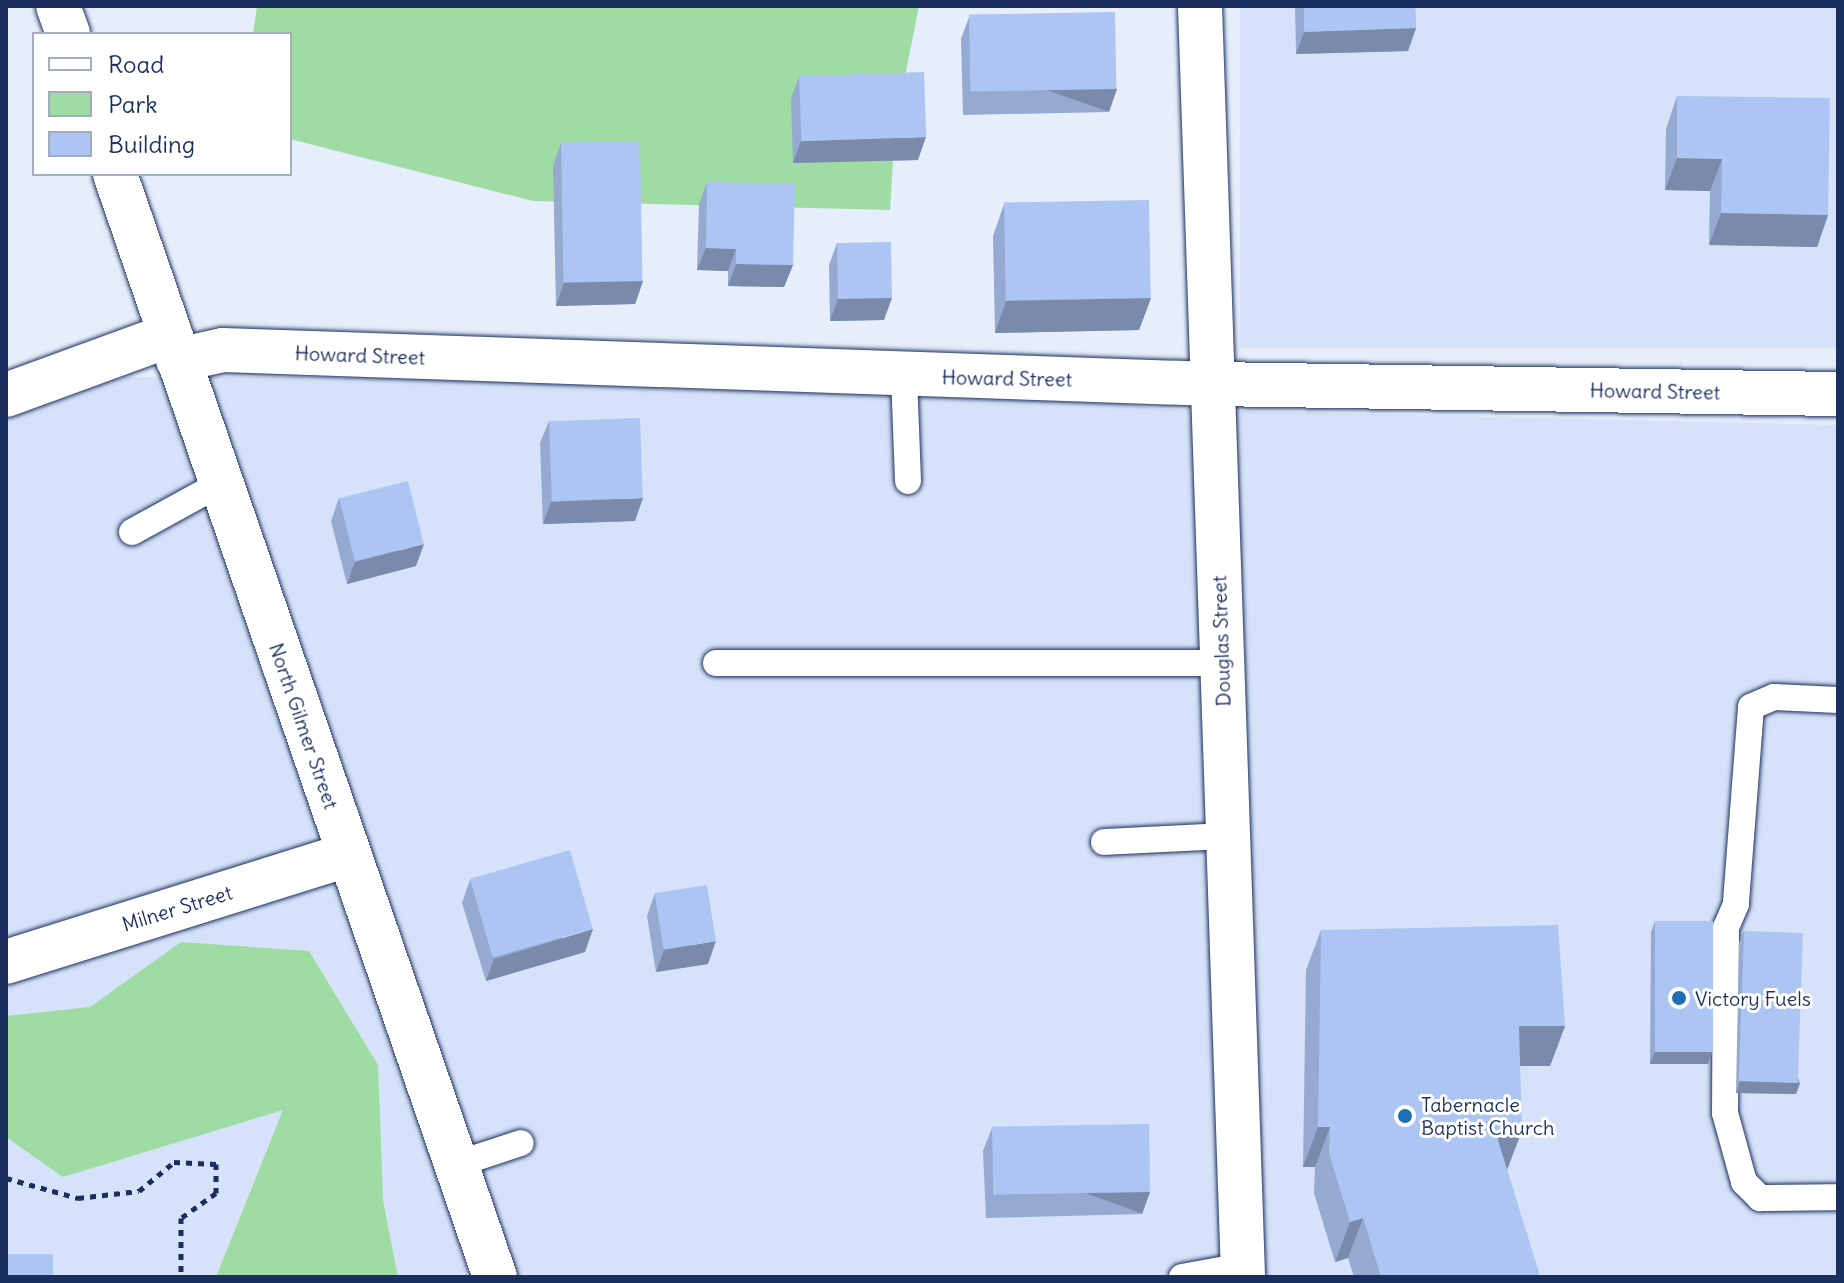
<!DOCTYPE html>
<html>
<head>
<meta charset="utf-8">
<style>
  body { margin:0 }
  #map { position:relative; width:1844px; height:1283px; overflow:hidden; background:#e6eefb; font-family:Delius,sans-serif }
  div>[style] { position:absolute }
  .built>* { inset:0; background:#d5e2f9; transform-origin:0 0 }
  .green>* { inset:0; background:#9fdca3 }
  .path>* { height:5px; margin-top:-2.5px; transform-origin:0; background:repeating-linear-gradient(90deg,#1b2f5e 0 6px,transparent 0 12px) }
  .roads { filter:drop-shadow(0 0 2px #1b2f5e) drop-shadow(0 0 2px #1b2f5e) }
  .service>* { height:26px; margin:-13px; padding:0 13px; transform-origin:13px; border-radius:13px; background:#fff }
  .minor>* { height:44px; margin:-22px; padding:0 22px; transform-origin:22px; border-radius:22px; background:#fff }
  .tertiary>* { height:44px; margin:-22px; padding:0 22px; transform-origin:22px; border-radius:22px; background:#fff }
  .wall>* { inset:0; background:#95a9d1 }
  .shaded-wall>* { inset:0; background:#798aaa; transform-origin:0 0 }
  .building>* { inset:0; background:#adc5f3; transform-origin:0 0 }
  .dots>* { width:22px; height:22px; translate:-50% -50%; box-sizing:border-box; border:4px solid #fff; border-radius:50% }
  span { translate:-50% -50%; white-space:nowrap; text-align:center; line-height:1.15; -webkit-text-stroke:6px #fff; paint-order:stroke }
  .street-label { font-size:20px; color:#1b2f5e }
  .poi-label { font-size:20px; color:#1b2f5e }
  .left { translate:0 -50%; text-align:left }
  .frame { position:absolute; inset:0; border:8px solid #1b2f5e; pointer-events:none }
  .legend { position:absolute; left:32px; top:32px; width:260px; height:144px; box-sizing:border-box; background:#fff; border:2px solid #a4acbf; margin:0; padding:10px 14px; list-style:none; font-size:24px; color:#1b2f5e }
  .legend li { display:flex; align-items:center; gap:16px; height:40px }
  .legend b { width:40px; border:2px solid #a4acbf }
</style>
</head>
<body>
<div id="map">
  <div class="built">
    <div style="left:1240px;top:6px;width:598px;height:342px"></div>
    <div style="clip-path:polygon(904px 376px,1158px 409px,1838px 425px,1838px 1277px,6px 1277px,6px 418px,125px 377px)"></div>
  </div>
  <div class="green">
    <div style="clip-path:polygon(257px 6px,919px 6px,895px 127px,890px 210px,533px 201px,290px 139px,290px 34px,253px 34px)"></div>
    <div style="clip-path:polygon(181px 942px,309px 951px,378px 1065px,383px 1200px,398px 1277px,216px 1277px,283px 1110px,63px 1177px,6px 1137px,6px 1016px,90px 1007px)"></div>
  </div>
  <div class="path">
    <div style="left:6px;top:1178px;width:75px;rotate:15.5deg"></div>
    <div style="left:78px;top:1198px;width:61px;rotate:-6.5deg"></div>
    <div style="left:139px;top:1191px;width:45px;rotate:-39.6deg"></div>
    <div style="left:174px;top:1162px;width:42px;rotate:2.7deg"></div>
    <div style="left:216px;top:1164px;width:29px;rotate:90deg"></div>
    <div style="left:216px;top:1193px;width:43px;rotate:144.5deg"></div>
    <div style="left:181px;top:1218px;width:59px;rotate:90deg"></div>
  </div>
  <div class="roads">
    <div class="service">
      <div style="left:904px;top:376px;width:105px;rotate:87.8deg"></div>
      <div style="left:132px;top:532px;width:102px;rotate:-28.8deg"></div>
      <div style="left:716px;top:663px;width:506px"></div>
      <div style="left:1838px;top:700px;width:64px;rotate:-177.3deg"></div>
      <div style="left:1774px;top:697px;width:25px;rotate:157deg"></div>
      <div style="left:1751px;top:707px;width:198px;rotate:94.4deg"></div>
      <div style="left:1736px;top:904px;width:25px;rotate:113deg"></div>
      <div style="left:1726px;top:927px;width:186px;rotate:90.3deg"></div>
      <div style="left:1725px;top:1113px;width:72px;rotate:74.6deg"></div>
      <div style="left:1744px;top:1182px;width:23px;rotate:45deg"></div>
      <div style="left:1760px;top:1198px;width:78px;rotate:-0.7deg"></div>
      <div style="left:1104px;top:842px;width:124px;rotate:-2.8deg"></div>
      <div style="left:457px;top:1164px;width:67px;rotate:-18.2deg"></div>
      <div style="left:1182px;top:1277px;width:61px;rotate:-10.4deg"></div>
    </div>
    <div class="minor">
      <div style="left:1200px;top:6px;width:1272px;rotate:88.06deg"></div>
      <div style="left:178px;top:360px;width:46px;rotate:-12.5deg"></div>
      <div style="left:223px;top:350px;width:991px;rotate:1.97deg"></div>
      <div style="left:1213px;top:384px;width:625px;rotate:0.92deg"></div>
      <div style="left:6px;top:395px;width:175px;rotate:-20.1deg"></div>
      <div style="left:6px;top:962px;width:358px;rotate:-17.4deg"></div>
    </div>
    <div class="tertiary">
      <div style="left:58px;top:6px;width:30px;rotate:70deg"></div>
      <div style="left:115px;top:174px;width:1167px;rotate:70.99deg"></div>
    </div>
  </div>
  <div class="wall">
    <div style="clip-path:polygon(1295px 6px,1415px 6px,1416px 28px,1408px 51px,1296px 54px)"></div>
    <div style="clip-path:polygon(969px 17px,1109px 112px,963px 115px,961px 39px)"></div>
    <div style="clip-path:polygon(799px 76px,918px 160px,793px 163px,791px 99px)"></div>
    <div style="clip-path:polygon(1677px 96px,1828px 215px,1817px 247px,1709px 245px,1710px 191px,1665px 190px,1666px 129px)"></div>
    <div style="clip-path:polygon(561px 143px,643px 281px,635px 304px,556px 306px,553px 166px)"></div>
    <div style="clip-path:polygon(707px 182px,793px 265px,784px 287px,728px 286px,728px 271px,697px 270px,699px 204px)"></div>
    <div style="clip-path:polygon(1004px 204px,1151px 298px,1139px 330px,995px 333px,993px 236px)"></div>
    <div style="clip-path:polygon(837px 243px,884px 320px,830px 321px,829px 265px)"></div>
    <div style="clip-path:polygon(549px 421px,635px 521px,543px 524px,540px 443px)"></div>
    <div style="clip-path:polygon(339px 498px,416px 566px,347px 584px,331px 521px)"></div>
    <div style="clip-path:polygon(470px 880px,585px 952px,486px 981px,462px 903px)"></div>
    <div style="clip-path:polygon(655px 893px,708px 964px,656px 972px,647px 916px)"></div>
    <div style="clip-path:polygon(1655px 921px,1712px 1052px,1708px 1064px,1650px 1064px,1651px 932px)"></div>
    <div style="clip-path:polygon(1321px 930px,1565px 1026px,1550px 1066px,1520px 1066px,1507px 1170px,1540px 1277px,1354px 1277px,1348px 1258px,1335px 1262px,1314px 1193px,1315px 1167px,1303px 1167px,1306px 970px)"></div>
    <div style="clip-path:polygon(1744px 931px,1800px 1083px,1796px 1094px,1736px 1093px,1739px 943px)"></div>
    <div style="clip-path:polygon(992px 1128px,1150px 1192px,1142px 1214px,986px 1218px,983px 1151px)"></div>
  </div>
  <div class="shaded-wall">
    <div style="clip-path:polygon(1416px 28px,1408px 51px,1296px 54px,1304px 32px)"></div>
    <div style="left:1117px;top:89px;width:24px;height:146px;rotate:109deg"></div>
    <div style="clip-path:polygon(926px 137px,918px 160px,793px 163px,801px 141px)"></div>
    <div style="clip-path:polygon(1677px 158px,1722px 159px,1710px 191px,1665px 190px)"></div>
    <div style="clip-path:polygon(1721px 213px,1828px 215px,1817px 247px,1709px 245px)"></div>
    <div style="clip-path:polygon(706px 248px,736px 249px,728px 271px,697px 270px)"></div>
    <div style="clip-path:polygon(736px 264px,793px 265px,784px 287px,728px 286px)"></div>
    <div style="clip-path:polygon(643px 281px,635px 304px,556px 306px,564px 283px)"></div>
    <div style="clip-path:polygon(838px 298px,892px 298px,884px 320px,830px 321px)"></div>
    <div style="clip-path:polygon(1151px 298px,1139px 330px,995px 333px,1006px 301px)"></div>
    <div style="clip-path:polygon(643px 498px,635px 521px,543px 524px,551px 502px)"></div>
    <div style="clip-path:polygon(424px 544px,416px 566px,347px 584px,355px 562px)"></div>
    <div style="clip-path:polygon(593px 929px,585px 952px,486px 981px,494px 959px)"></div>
    <div style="clip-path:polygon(716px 941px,708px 964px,656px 972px,664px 950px)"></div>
    <div style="clip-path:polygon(1519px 1026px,1565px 1026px,1550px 1066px,1504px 1066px)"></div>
    <div style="clip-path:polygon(1655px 1052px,1712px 1052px,1708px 1064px,1650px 1064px)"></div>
    <div style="clip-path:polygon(1740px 1081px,1800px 1083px,1796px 1094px,1736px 1093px)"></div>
    <div style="clip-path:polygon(1318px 1127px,1330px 1127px,1315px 1167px,1303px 1167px)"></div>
    <div style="clip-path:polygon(1522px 1131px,1507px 1170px,1497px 1137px)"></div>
    <div style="left:1150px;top:1192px;width:23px;height:156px;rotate:110deg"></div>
    <div style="clip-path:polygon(1363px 1218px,1348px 1258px,1335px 1262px,1350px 1222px)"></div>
  </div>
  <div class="building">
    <div style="clip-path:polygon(1304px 6px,1415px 6px,1416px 28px,1304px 32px)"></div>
    <div style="left:1115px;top:12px;width:77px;height:146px;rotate:89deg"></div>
    <div style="left:924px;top:72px;width:65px;height:125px;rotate:88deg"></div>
    <div style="clip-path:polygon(1677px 96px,1830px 98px,1828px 215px,1721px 213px,1722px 159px,1677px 158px)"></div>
    <div style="left:640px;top:141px;width:140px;height:79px;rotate:89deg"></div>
    <div style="clip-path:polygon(707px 182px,795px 184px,793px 265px,736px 264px,736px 249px,706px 248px)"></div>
    <div style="left:1149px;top:200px;width:98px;height:145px;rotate:89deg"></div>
    <div style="left:891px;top:242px;width:56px;height:54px;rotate:89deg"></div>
    <div style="left:640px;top:418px;width:80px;height:91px;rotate:88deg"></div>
    <div style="left:408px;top:481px;width:65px;height:71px;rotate:76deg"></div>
    <div style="left:570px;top:850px;width:82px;height:104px;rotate:74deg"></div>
    <div style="left:707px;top:885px;width:57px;height:53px;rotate:81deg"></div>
    <div style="left:1655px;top:921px;width:58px;height:131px"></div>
    <div style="clip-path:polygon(1558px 925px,1565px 1026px,1519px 1026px,1522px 1131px,1497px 1137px,1540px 1277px,1381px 1277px,1363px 1218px,1350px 1222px,1329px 1153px,1330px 1127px,1318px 1127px,1321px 930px)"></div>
    <div style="left:1744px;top:931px;width:59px;height:150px;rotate:2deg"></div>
    <div style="left:1149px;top:1124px;width:68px;height:157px;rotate:89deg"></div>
    <div style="left:6px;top:1254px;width:47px;height:23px"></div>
  </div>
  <div class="dots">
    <div style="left:1679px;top:998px;background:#1f6fb2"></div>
    <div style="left:1405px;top:1116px;background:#1f6fb2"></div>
  </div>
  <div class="street-label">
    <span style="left:360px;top:355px;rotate:2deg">Howard Street</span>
    <span style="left:1007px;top:378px;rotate:1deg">Howard Street</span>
    <span style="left:1655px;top:391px;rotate:1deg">Howard Street</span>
    <span style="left:1221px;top:641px;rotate:-92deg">Douglas Street</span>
    <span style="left:304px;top:726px;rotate:71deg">North Gilmer Street</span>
    <span style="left:177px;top:908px;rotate:-17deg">Milner Street</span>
  </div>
  <div class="poi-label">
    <span class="left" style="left:1695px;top:998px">Victory Fuels</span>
    <span class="left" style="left:1421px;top:1116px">Tabernacle<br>Baptist Church</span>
  </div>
  <div class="frame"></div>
  <ul class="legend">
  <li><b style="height:10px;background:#fff"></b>Road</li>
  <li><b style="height:22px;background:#9fdca3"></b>Park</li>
  <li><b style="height:22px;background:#adc5f3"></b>Building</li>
  </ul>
</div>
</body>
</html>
